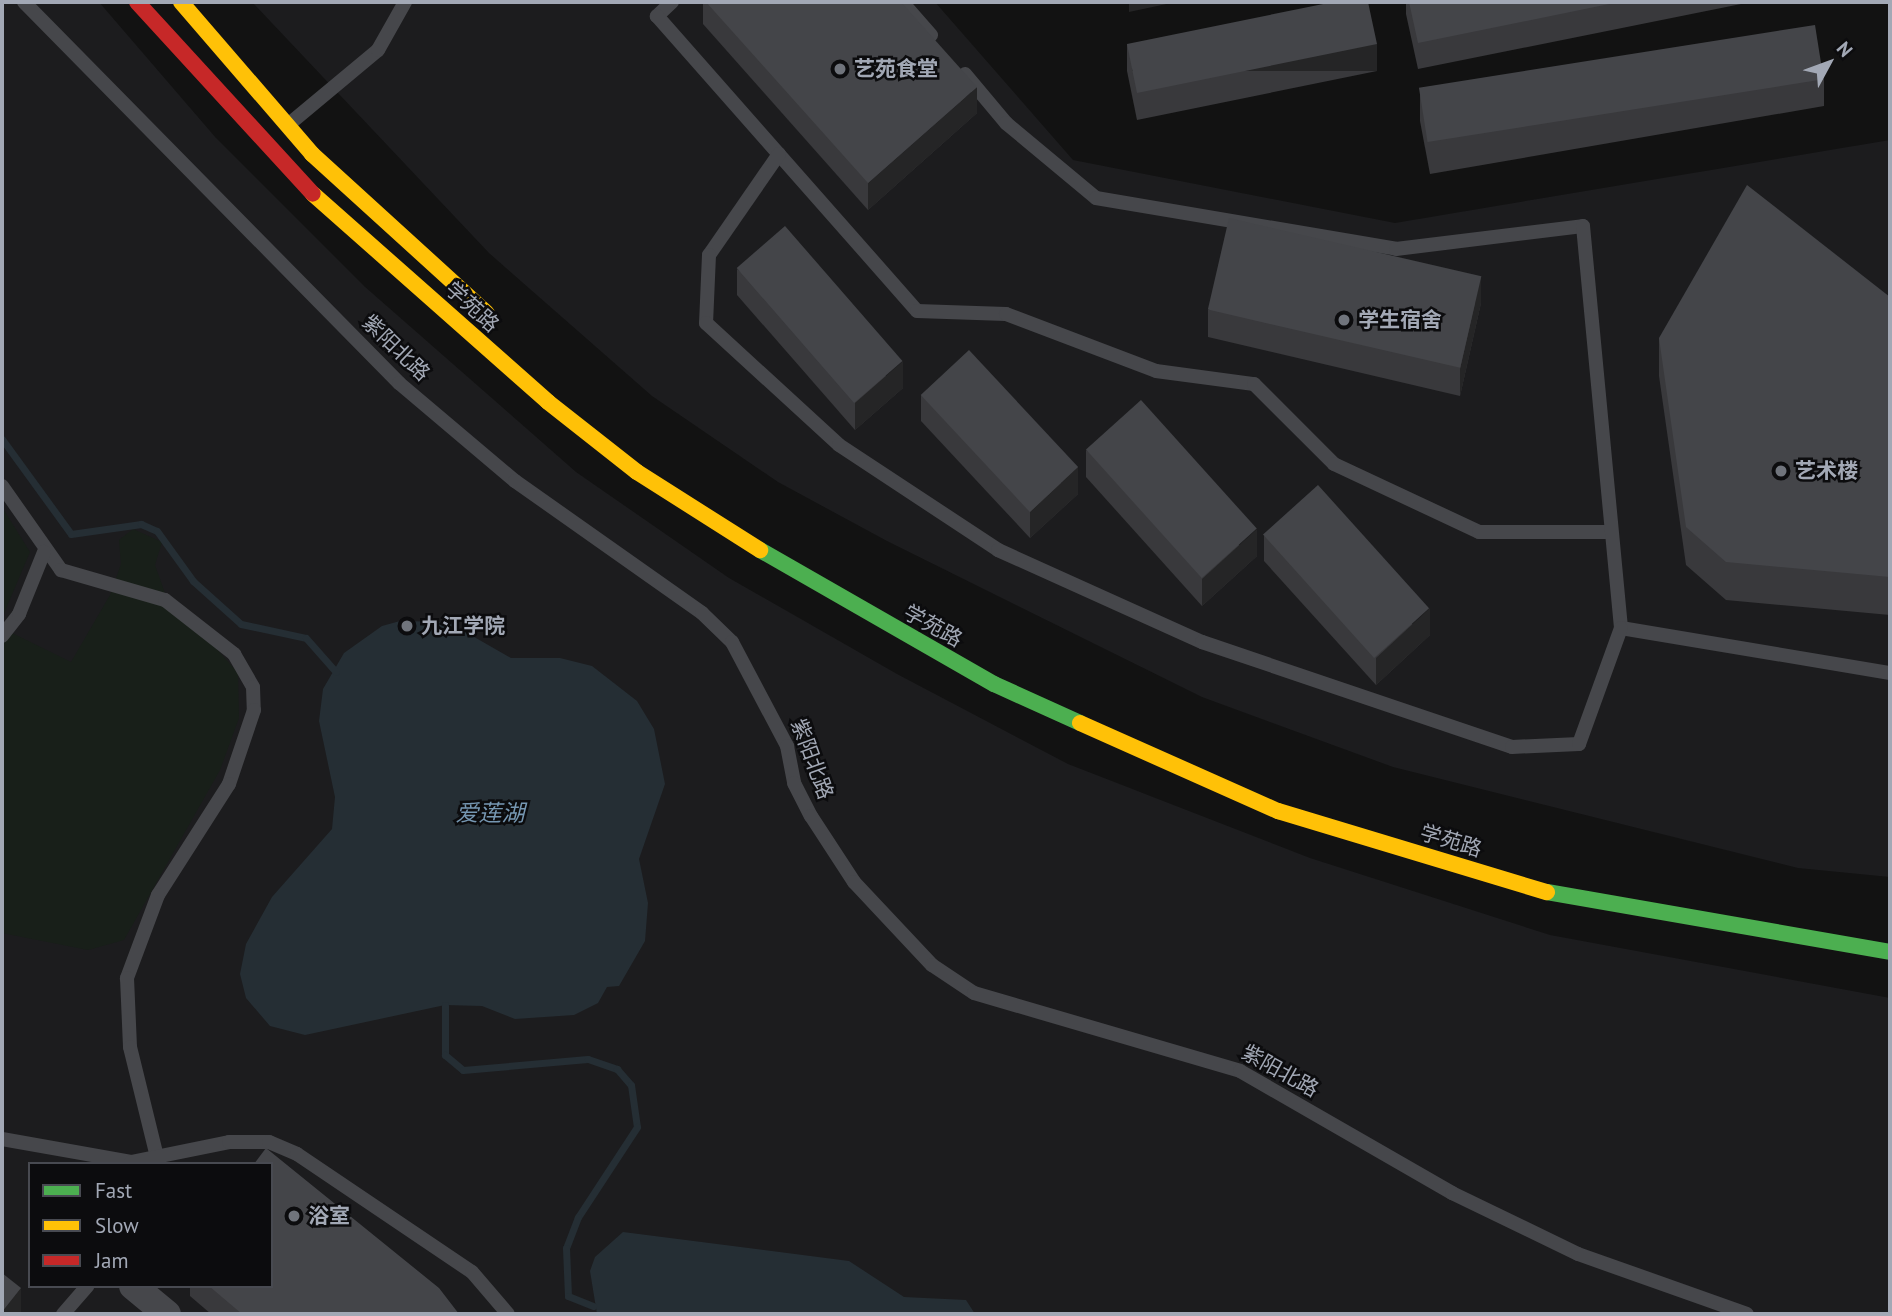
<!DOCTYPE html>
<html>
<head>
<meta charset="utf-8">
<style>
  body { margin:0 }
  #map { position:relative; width:1892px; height:1316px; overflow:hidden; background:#121212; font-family:"PT Sans","Noto Sans SC",sans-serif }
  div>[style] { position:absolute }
  .built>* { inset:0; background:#1c1c1e }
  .green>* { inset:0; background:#181f19 }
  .water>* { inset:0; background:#252e34 }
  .stream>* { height:7px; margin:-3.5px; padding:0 3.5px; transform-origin:3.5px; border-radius:3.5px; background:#252e34 }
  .lane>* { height:14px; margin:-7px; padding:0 7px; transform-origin:7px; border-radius:7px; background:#46474b }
  .street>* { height:28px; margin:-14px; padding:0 14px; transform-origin:14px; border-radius:14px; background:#46474b }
  .fast>* { height:16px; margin:-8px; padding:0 8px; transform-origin:8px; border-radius:8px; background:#4caf50 }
  .slow>* { height:16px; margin:-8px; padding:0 8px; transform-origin:8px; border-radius:8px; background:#ffc107 }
  .jam>* { height:16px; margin:-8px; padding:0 8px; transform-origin:8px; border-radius:8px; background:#c62828 }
  .wall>* { inset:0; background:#39393c }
  .shaded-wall>* { inset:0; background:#252526; transform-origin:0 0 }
  .building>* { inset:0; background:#444549; transform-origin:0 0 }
  .dots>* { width:19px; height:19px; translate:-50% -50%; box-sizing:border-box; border:4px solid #0c0c0e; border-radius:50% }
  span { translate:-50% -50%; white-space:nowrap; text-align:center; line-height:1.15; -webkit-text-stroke:5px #0c0c0e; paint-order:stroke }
  .poi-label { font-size:21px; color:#a2a8b5; font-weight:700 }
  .left { translate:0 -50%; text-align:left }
  .street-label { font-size:21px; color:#a2a8b5 }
  .water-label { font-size:23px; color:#7697b2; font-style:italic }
  .frame { position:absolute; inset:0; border:4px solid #a2a8b5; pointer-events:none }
  .legend { position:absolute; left:28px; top:1162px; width:245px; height:126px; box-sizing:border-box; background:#0c0c0e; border:2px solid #484a51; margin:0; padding:9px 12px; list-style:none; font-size:21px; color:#a2a8b5 }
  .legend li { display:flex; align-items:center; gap:14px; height:35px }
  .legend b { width:35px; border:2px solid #484a51 }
  .north { position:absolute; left:1794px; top:28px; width:70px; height:70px; -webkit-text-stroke:5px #0c0c0e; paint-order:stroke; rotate:49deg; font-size:19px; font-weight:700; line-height:28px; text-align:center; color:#a2a8b5 }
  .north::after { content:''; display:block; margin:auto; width:24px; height:32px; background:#a2a8b5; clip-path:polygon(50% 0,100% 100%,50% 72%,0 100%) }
</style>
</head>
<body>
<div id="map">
  <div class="built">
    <div style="clip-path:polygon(evenodd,2px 2px,99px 2px,216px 138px,364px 286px,576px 472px,729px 578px,897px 674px,1068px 764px,1310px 858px,1550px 935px,1890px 998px,1890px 1314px,2px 1314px,2px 2px,30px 1164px,271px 1164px,271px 1286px,30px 1286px,30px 1164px)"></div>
    <div style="clip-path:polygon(252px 2px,935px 2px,1073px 160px,1395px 223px,1890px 140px,1890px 877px,1798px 868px,1393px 767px,1202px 697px,887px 541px,778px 482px,652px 396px,489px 253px)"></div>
  </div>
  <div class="green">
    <div style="clip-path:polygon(2px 507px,30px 552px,2px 618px)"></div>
    <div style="clip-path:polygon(133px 529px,162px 542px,155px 565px,172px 613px,207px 638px,238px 673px,239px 718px,220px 770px,124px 940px,88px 950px,2px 933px,2px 628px,71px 662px,110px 595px,121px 564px,119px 540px)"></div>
  </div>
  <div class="water">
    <div style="clip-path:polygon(400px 621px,448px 622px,511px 658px,560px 658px,592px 666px,637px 701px,654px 729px,665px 784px,639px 859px,648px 903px,645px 941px,619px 986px,607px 987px,598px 1003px,574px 1015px,515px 1019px,482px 1006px,445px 1005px,305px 1035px,270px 1026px,246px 998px,240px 974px,246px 944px,272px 897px,332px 829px,335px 797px,319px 721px,323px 689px,344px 653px,382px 626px)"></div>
    <div style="clip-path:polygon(623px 1232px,849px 1261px,904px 1297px,966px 1300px,975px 1314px,597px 1314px,590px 1271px,595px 1257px)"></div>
  </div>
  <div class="stream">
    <div style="left:2px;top:439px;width:117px;rotate:54deg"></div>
    <div style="left:71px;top:534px;width:71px;rotate:-8.1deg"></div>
    <div style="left:141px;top:524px;width:17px;rotate:24deg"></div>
    <div style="left:157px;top:531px;width:62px;rotate:54.2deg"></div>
    <div style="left:193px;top:581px;width:64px;rotate:41.9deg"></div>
    <div style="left:241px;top:624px;width:66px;rotate:12.2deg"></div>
    <div style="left:306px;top:638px;width:45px;rotate:48.6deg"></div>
    <div style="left:445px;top:1005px;width:50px;rotate:90deg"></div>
    <div style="left:445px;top:1055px;width:23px;rotate:40deg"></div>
    <div style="left:463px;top:1070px;width:125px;rotate:-5deg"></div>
    <div style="left:588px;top:1059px;width:31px;rotate:19deg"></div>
    <div style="left:617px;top:1069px;width:21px;rotate:49deg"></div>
    <div style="left:631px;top:1085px;width:42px;rotate:81.9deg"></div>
    <div style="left:637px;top:1127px;width:108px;rotate:123.2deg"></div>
    <div style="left:578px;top:1217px;width:33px;rotate:111deg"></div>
    <div style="left:566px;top:1248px;width:48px;rotate:87.6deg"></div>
    <div style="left:568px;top:1296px;width:27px;rotate:22deg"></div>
  </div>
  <div class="lane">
    <div style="left:24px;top:2px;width:535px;rotate:45.45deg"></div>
    <div style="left:399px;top:383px;width:152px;rotate:40.2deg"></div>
    <div style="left:515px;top:481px;width:229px;rotate:35.2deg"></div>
    <div style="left:702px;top:613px;width:42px;rotate:44deg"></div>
    <div style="left:732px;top:642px;width:118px;rotate:62.1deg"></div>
    <div style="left:787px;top:746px;width:38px;rotate:79deg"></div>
    <div style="left:794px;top:783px;width:37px;rotate:63deg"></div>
    <div style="left:811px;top:816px;width:79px;rotate:56.9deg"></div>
    <div style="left:854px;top:882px;width:114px;rotate:46.8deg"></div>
    <div style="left:932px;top:965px;width:50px;rotate:33.7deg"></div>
    <div style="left:974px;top:993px;width:277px;rotate:16.3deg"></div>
    <div style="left:1240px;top:1071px;width:245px;rotate:29.9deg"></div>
    <div style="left:1452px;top:1193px;width:140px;rotate:25.8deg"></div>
    <div style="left:1578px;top:1254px;width:179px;rotate:19.5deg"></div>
    <div style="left:672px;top:2px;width:21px;rotate:137deg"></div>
    <div style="left:657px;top:16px;width:393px;rotate:48.6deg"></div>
    <div style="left:917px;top:311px;width:89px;rotate:1.9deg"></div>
    <div style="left:1006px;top:314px;width:160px;rotate:20.8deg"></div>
    <div style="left:1156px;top:371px;width:99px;rotate:7.6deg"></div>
    <div style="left:1254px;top:384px;width:113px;rotate:45deg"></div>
    <div style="left:1334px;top:464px;width:160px;rotate:25.1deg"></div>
    <div style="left:1479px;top:532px;width:129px"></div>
    <div style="left:902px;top:2px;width:44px;rotate:48.7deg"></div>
    <div style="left:965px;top:74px;width:64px;rotate:50.1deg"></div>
    <div style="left:1006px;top:123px;width:117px;rotate:39.8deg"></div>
    <div style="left:1096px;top:198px;width:304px;rotate:9.6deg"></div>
    <div style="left:1396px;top:249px;width:188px;rotate:-7deg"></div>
    <div style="left:1583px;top:226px;width:404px;rotate:84.6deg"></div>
    <div style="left:1621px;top:628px;width:273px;rotate:9.5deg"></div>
    <div style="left:288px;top:125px;width:117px;rotate:-39.8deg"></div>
    <div style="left:378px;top:50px;width:55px;rotate:-60.6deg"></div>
    <div style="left:779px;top:154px;width:123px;rotate:124.7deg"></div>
    <div style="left:709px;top:255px;width:68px;rotate:92.5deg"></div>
    <div style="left:706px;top:323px;width:180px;rotate:42.5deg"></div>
    <div style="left:839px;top:445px;width:191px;rotate:33.4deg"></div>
    <div style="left:998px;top:550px;width:224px;rotate:24.3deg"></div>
    <div style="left:1202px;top:642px;width:327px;rotate:18.7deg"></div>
    <div style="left:1512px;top:747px;width:67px;rotate:-2.6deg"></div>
    <div style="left:1579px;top:744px;width:123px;rotate:-70.1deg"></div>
    <div style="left:2px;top:486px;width:103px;rotate:54.9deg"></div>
    <div style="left:61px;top:570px;width:108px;rotate:16.1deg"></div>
    <div style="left:165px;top:600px;width:88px;rotate:38deg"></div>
    <div style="left:234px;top:654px;width:38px;rotate:60deg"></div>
    <div style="left:253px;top:687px;width:23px;rotate:88deg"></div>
    <div style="left:254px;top:710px;width:78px;rotate:108.7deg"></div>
    <div style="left:229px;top:784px;width:132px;rotate:122.6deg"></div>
    <div style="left:158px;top:895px;width:89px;rotate:110.5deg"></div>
    <div style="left:127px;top:978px;width:69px;rotate:87.5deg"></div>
    <div style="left:130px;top:1047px;width:113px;rotate:76.2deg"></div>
    <div style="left:2px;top:636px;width:28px;rotate:-52deg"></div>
    <div style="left:19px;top:614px;width:67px;rotate:-68deg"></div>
    <div style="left:2px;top:1139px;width:131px;rotate:10.1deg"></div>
    <div style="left:131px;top:1162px;width:100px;rotate:-11.5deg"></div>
    <div style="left:229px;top:1142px;width:40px"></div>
    <div style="left:269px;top:1142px;width:30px;rotate:23deg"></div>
    <div style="left:297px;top:1154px;width:211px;rotate:34deg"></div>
    <div style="left:472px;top:1272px;width:55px;rotate:49.4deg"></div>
    <div style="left:63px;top:1314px;width:37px;rotate:-49deg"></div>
  </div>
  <div class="street">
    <div style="left:133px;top:1286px;width:44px;rotate:39.5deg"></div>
  </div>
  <div class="fast">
    <div style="left:760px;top:550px;width:270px;rotate:29.8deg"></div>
    <div style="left:994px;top:684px;width:94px;rotate:24.4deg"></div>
    <div style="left:1547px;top:892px;width:348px;rotate:9.9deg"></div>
  </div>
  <div class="slow">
    <div style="left:181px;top:2px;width:201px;rotate:49.2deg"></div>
    <div style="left:312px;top:154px;width:236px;rotate:42.3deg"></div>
    <div style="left:313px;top:194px;width:314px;rotate:41.5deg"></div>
    <div style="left:548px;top:402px;width:113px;rotate:38.2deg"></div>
    <div style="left:637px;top:472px;width:146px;rotate:32.4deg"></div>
    <div style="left:1080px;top:723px;width:217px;rotate:24deg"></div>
    <div style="left:1278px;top:811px;width:281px;rotate:16.8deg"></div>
  </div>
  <div class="jam">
    <div style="left:137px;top:2px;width:260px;rotate:47.5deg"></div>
  </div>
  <div class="wall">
    <div style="clip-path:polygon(703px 2px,901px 2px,977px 113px,868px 210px,703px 24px)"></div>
    <div style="clip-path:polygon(1406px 2px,1751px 2px,1418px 69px,1406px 14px)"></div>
    <div style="clip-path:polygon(1127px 44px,1377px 71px,1137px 120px,1127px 71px)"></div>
    <div style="clip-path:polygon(1824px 79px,1824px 106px,1430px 174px,1420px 121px,1420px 94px)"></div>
    <div style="clip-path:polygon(737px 269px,903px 388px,855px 430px,737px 295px)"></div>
    <div style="clip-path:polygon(1890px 297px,1890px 615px,1726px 600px,1686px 565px,1659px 376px,1659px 338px)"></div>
    <div style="clip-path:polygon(1481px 303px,1460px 396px,1208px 337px,1208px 310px)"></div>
    <div style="clip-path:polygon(921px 395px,1078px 494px,1030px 538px,921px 421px)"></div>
    <div style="clip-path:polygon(1086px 450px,1257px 556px,1202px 606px,1086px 477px)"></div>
    <div style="clip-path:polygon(1264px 535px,1430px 635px,1376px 685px,1264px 561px)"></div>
    <div style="clip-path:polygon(190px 1286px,271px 1286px,459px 1314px,211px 1314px,190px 1296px)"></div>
  </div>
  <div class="shaded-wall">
    <div style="clip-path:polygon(1129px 2px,1176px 2px,1129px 12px)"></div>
    <div style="left:1377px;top:44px;width:27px;height:245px;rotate:90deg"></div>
    <div style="clip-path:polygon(977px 87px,977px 113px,868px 210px,868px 183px)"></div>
    <div style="clip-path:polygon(1481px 276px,1481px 303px,1460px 396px,1460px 369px)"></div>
    <div style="clip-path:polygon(903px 361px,903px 388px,855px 430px,855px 403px)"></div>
    <div style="clip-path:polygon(1078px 467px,1078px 494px,1030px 538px,1030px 512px)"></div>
    <div style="clip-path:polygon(1257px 529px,1257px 556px,1202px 606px,1202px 579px)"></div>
    <div style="clip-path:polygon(1430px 608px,1430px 635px,1376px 685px,1376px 658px)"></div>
    <div style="clip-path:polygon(21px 1288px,21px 1314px,2px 1314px,2px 1312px)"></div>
  </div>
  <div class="building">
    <div style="clip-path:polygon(706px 2px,901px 2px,977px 87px,868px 183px)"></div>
    <div style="clip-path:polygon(1333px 2px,1368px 2px,1377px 44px,1137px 93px,1127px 44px)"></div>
    <div style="clip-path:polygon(1409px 2px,1619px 2px,1418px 43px)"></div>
    <div style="left:1815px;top:25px;width:55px;height:401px;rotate:81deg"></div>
    <div style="clip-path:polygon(1747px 185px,1890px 297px,1890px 577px,1726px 562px,1686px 527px,1659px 338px)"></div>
    <div style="left:1229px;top:218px;width:259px;height:94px;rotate:13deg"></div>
    <div style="left:785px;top:226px;width:179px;height:64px;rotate:49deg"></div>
    <div style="left:969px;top:350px;width:160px;height:66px;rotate:47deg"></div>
    <div style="left:1141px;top:400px;width:173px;height:74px;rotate:48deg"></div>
    <div style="left:1318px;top:485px;width:166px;height:74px;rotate:48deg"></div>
    <div style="clip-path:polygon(266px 1148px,439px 1288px,459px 1314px,242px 1314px,209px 1286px,271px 1286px,271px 1164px,254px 1164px)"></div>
    <div style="clip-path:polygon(2px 1273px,21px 1288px,2px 1312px)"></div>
  </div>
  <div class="dots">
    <div style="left:840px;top:69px;background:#70747c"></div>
    <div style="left:1344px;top:320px;background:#70747c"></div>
    <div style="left:1781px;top:471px;background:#70747c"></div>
    <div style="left:407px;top:626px;background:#70747c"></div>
    <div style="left:294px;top:1216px;background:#70747c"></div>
  </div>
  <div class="poi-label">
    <span class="left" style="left:854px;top:69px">艺苑食堂</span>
    <span class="left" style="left:1358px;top:320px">学生宿舍</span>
    <span class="left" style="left:1795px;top:471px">艺术楼</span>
    <span class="left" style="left:421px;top:626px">九江学院</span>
    <span class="left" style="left:308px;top:1216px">浴室</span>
  </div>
  <div class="street-label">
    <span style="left:472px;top:307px;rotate:42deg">学苑路</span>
    <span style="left:396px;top:348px;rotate:44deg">紫阳北路</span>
    <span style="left:933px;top:626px;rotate:29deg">学苑路</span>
    <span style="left:812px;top:759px;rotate:70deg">紫阳北路</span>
    <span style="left:1451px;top:841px;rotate:17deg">学苑路</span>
    <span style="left:1280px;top:1071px;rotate:29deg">紫阳北路</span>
  </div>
  <div class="water-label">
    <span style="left:490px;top:813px">爱莲湖</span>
  </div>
  <div class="frame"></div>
  <ul class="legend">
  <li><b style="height:9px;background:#4caf50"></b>Fast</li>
  <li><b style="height:9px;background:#ffc107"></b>Slow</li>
  <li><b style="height:9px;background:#c62828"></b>Jam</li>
  </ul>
  <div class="north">N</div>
</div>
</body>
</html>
